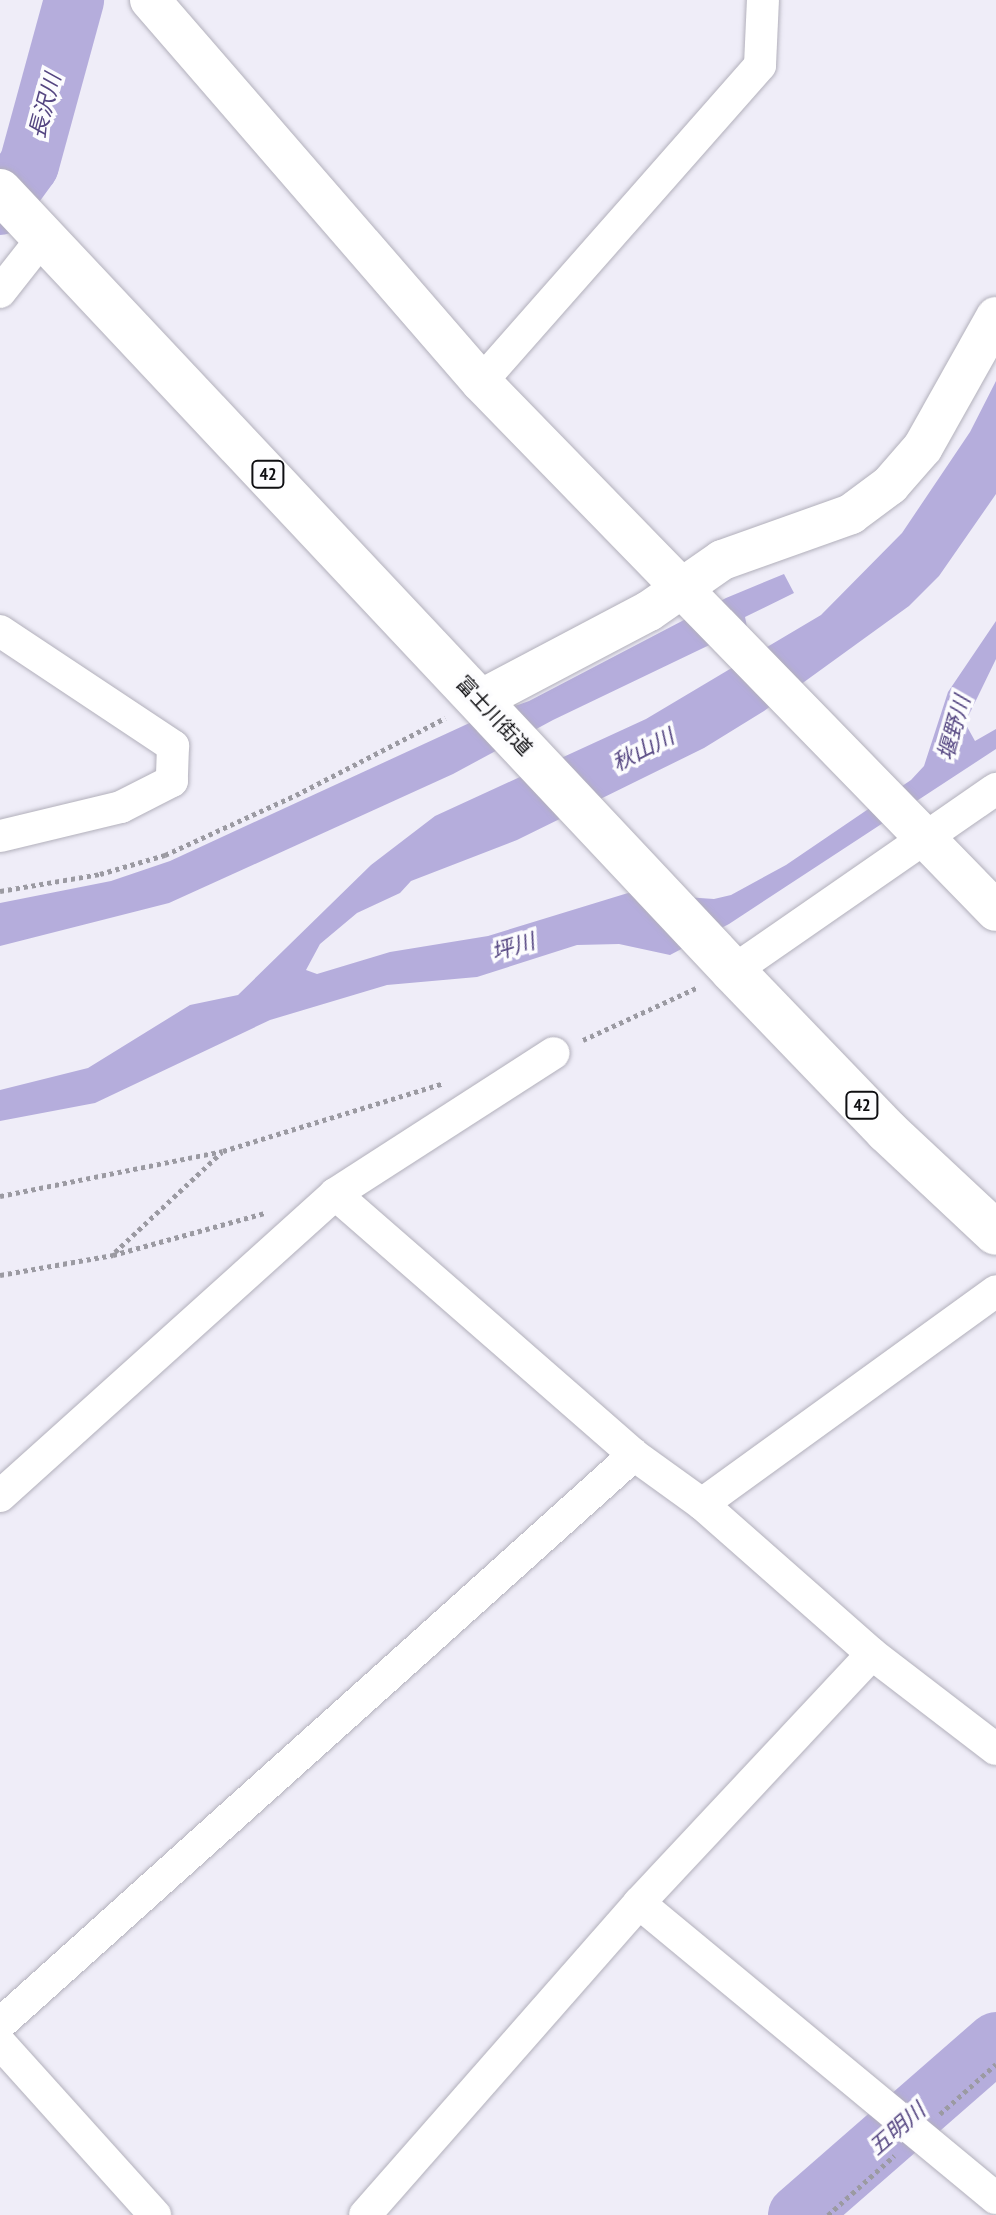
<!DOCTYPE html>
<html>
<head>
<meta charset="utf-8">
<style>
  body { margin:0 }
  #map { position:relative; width:996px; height:2215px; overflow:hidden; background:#efedf8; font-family:"PT Sans Narrow","Noto Sans JP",sans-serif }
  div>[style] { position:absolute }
  .water>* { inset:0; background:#b5addc }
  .river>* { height:60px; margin:-30px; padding:0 30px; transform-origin:30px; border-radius:30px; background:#b5addc }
  .path>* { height:5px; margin-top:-2.5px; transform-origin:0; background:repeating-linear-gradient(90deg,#9b9aa2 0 4px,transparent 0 8px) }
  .roads { filter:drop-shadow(0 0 2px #b2b0bb) drop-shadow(0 0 2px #b2b0bb) }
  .minor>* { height:32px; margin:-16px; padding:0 16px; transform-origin:16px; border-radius:16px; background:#fff }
  .tertiary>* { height:40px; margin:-20px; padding:0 20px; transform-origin:20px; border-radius:20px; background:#fff }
  .primary>* { height:44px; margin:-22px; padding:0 22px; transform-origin:22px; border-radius:22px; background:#fff }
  span { translate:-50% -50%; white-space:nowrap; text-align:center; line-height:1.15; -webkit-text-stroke:7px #fcfcfe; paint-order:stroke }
  .shield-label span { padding:2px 6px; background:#fcfcfe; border:2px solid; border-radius:6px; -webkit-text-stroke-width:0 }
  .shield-label { font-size:18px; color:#0f0f12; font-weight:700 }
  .street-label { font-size:20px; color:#0f0f12 }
  .water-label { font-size:22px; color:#544581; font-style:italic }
</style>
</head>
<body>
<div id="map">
  <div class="water">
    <div style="clip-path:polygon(996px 381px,996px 494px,939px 576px,909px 606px,764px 711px,704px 748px,517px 840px,411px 881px,400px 893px,357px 913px,320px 944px,306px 970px,317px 974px,390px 952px,488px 936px,628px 893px,714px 899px,731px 895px,786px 865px,911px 780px,924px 766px,948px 692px,996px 621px,996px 659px,965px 723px,975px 741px,996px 729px,996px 749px,729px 924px,670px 955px,619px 944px,577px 945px,477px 977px,387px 985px,270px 1020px,95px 1103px,0 1121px,0 1090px,88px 1068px,190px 1005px,238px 995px,371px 865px,435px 816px,646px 719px,821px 615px,902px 533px,970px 432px)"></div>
    <div style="clip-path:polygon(784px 574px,794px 593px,745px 617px,747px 627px,553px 720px,453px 774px,169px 903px,0 946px,0 903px,111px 881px,170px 861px,476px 720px,529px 701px,726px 598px)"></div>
  </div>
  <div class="river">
    <div style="left:0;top:205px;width:49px;rotate:-54.1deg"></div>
    <div style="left:29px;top:165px;width:171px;rotate:-74.7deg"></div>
    <div style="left:798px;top:2215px;width:263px;rotate:-41.1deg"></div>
  </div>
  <div class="path">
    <div style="left:0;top:891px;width:101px;rotate:-9.6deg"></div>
    <div style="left:100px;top:874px;width:68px;rotate:-16.3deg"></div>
    <div style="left:165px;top:855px;width:144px;rotate:-24.6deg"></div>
    <div style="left:296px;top:795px;width:168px;rotate:-27.3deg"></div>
    <div style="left:583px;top:1040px;width:127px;rotate:-24.7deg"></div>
    <div style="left:0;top:1196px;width:227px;rotate:-11.4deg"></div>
    <div style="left:223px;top:1151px;width:231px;rotate:-17.1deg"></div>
    <div style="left:115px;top:1252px;width:146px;rotate:-43.1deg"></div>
    <div style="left:0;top:1275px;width:115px;rotate:-10deg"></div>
    <div style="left:113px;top:1255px;width:157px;rotate:-15.5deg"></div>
    <div style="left:940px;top:2114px;width:75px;rotate:-41.8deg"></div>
    <div style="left:828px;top:2215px;width:89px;rotate:-41.8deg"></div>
  </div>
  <div class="roads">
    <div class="minor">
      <div style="left:0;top:292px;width:71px;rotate:-51.8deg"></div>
      <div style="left:481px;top:382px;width:422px;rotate:-48.6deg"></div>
      <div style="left:760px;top:65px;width:65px;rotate:-87.4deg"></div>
      <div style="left:0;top:631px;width:208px;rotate:33.6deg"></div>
      <div style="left:173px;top:746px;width:35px;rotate:92deg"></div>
      <div style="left:172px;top:781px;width:57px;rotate:153deg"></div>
      <div style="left:121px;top:807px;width:124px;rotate:166.5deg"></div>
      <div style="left:733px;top:971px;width:320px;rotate:-34.7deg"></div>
      <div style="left:335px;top:1194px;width:397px;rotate:41.1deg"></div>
      <div style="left:634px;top:1455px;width:84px;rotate:35.8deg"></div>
      <div style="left:702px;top:1504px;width:227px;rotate:41.4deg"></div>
      <div style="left:872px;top:1654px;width:156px;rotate:37.5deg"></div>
      <div style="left:0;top:1496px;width:451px;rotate:-42deg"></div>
      <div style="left:335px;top:1194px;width:260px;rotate:-32.8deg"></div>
      <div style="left:702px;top:1504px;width:363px;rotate:-35.9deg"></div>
      <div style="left:639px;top:1903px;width:463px;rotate:39.6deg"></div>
      <div style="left:0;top:2024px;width:852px;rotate:-41.91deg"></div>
      <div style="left:0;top:2043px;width:232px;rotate:48deg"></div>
      <div style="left:365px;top:2215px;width:415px;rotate:-48.7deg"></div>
      <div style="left:639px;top:1903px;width:341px;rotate:-46.9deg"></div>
    </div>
    <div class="tertiary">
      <div style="left:150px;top:0;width:505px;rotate:49.09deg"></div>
      <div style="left:481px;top:382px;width:738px;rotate:45.77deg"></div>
      <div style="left:478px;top:701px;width:193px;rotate:-27.8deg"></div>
      <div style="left:649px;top:611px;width:89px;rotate:-34.9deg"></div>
      <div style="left:722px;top:560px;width:137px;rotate:-19.6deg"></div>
      <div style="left:851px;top:514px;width:49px;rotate:-36.6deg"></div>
      <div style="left:890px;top:485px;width:50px;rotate:-49deg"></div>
      <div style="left:923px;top:447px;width:149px;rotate:-60.7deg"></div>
    </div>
    <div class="primary">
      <div style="left:0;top:191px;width:1070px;rotate:46.78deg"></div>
      <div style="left:733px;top:971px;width:222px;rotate:46.1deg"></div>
      <div style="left:887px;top:1131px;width:149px;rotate:43.1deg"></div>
    </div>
  </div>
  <div class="shield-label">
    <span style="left:268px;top:474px">42</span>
    <span style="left:862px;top:1105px">42</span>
  </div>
  <div class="street-label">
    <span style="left:494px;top:716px;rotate:47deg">富士川街道</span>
  </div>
  <div class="water-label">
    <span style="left:45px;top:106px;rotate:-75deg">長沢川</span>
    <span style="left:954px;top:728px;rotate:-74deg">堰野川</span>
    <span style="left:643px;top:750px;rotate:-27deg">秋山川</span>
    <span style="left:513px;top:947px;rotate:-17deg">坪川</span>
    <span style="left:897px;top:2129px;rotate:-41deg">五明川</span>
  </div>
</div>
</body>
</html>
